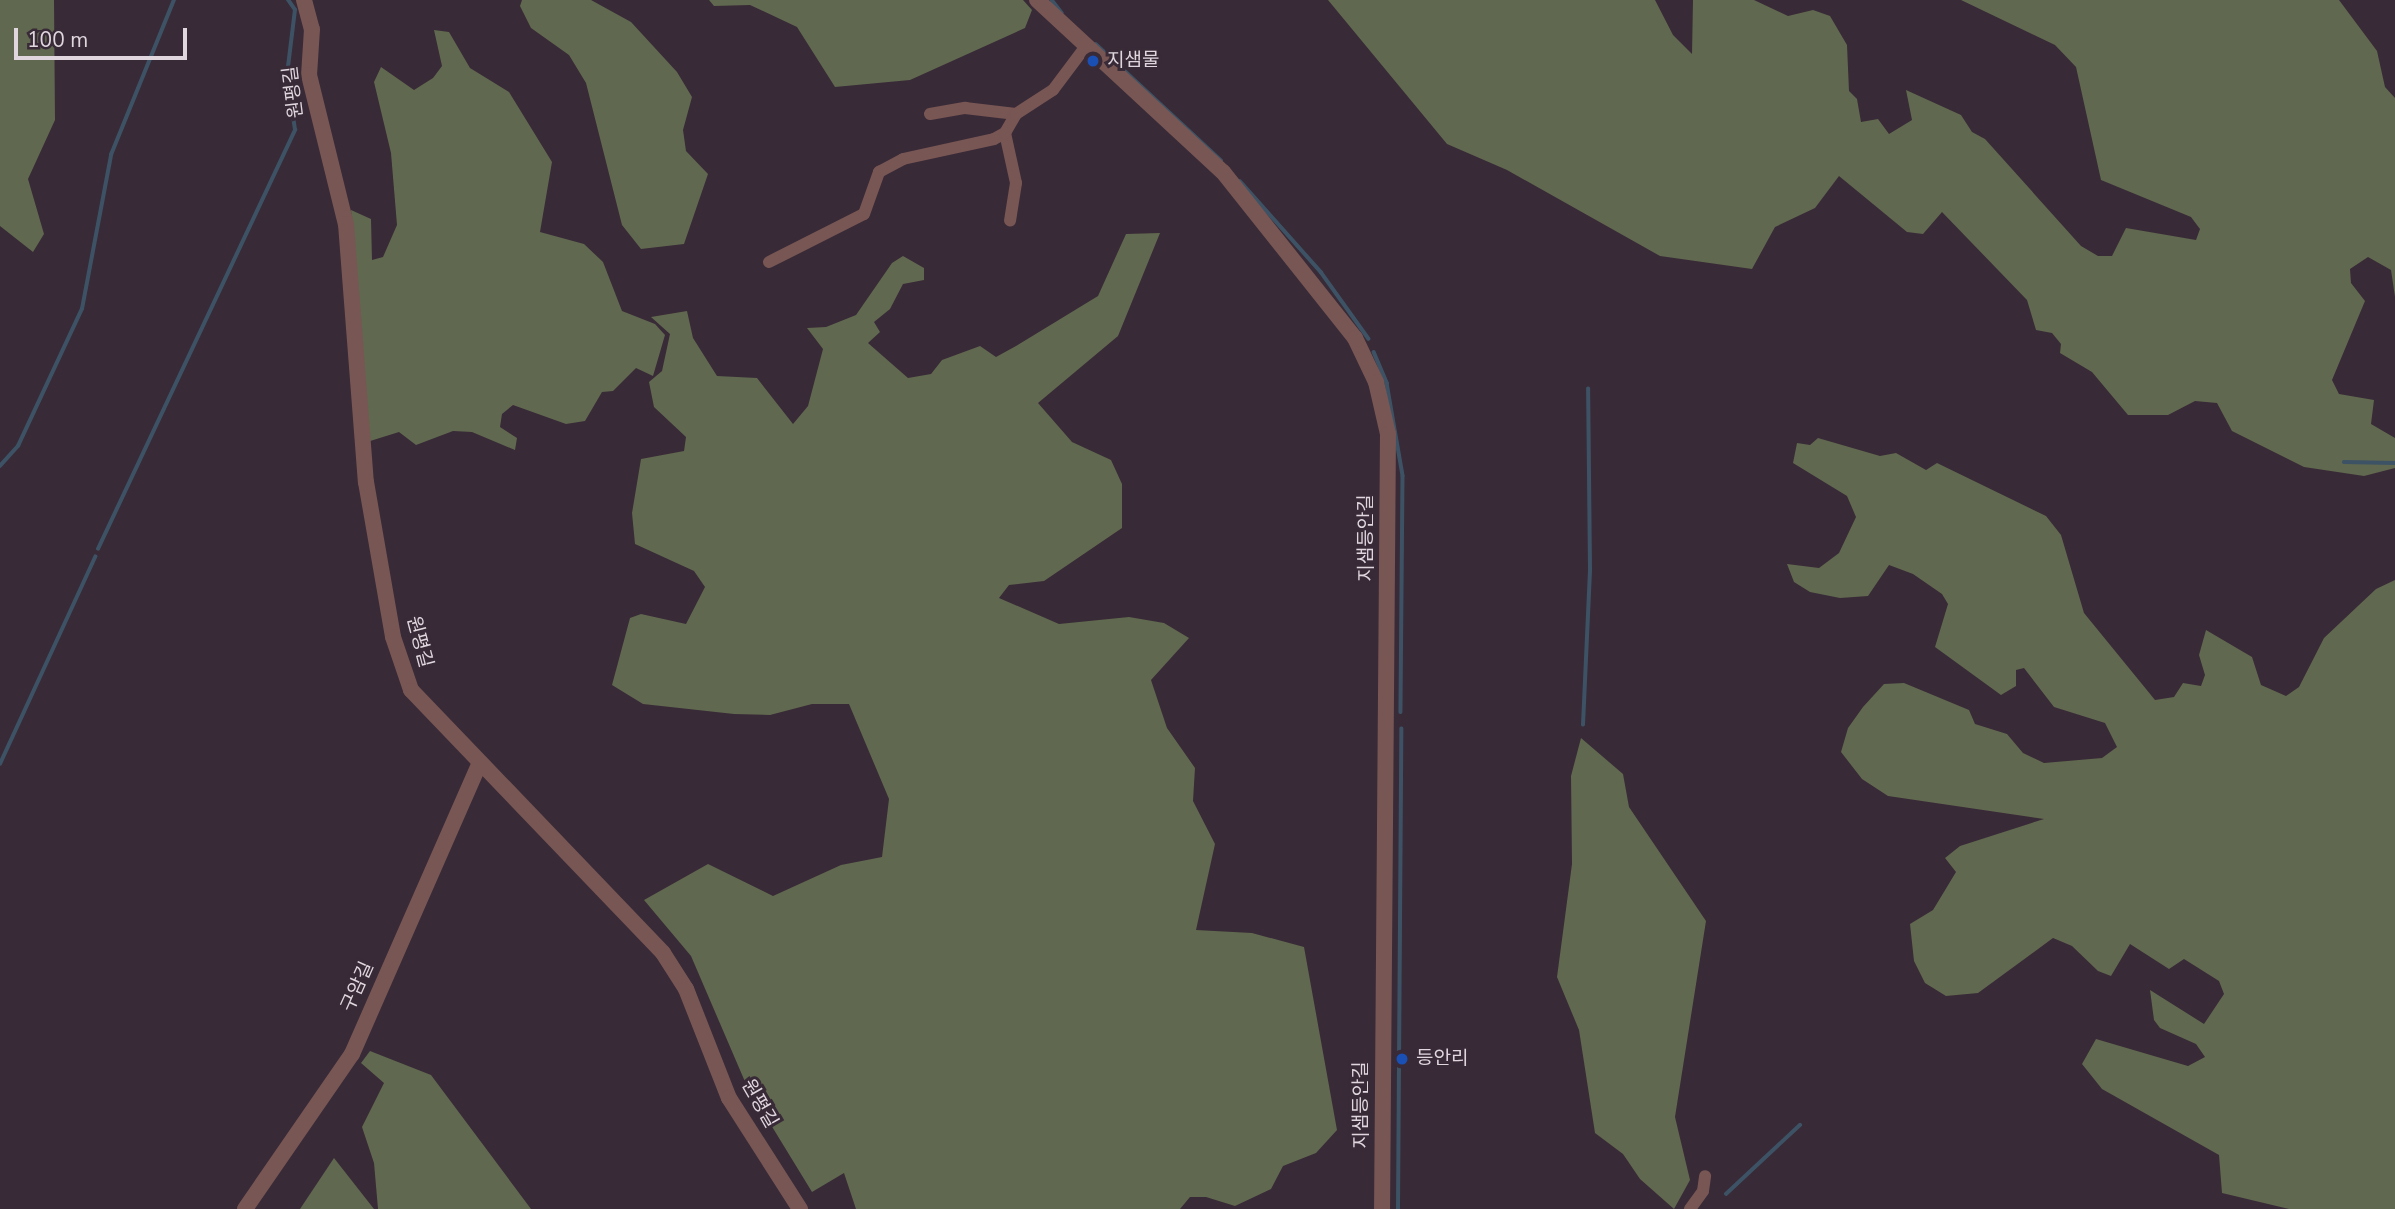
<!DOCTYPE html>
<html>
<head>
<meta charset="utf-8">
<style>
  body { margin:0 }
  #map { position:relative; width:2395px; height:1209px; overflow:hidden; background:#382a37; font-family:"Nunito Sans","Noto Sans KR",sans-serif }
  div>[style] { position:absolute }
  .forest>* { inset:0; background:#60684f }
  .stream>* { height:3.5px; margin:-1.75px; padding:0 1.75px; transform-origin:1.75px; border-radius:1.75px; background:#3d5365 }
  .minor>* { height:12px; margin:-6px; padding:0 6px; transform-origin:6px; border-radius:6px; background:#785654 }
  .tertiary>* { height:16px; margin:-8px; padding:0 8px; transform-origin:8px; border-radius:8px; background:#785654 }
  .dots>* { width:19px; height:19px; translate:-50% -50%; box-sizing:border-box; border:4px solid #382a37; border-radius:50% }
  span { translate:-50% -50%; white-space:nowrap; text-align:center; line-height:1.15; -webkit-text-stroke:6px #382a37; paint-order:stroke }
  .poi-label { font-size:19px; color:#dfd6de }
  .left { translate:0 -50%; text-align:left }
  .street-label { font-size:19px; color:#dfd6de }
  .scale { position:absolute; left:14px; top:28px; width:173px; height:32px; box-sizing:border-box; border:4px solid #dfd6de; border-top:0; padding-left:9px; font-size:21px; line-height:24px; white-space:nowrap; color:#dfd6de; -webkit-text-stroke:5px #382a37; paint-order:stroke }
</style>
</head>
<body>
<div id="map">
  <div class="forest">
    <div style="clip-path:polygon(0 0,54px 0,55px 120px,28px 179px,44px 234px,33px 252px,0 226px)"></div>
    <div style="clip-path:polygon(522px 0,591px 0,631px 22px,677px 72px,692px 97px,683px 130px,686px 151px,708px 174px,684px 244px,641px 249px,622px 225px,586px 83px,569px 55px,531px 28px,520px 6px)"></div>
    <div style="clip-path:polygon(709px 0,1023px 0,1032px 10px,1025px 28px,910px 80px,835px 87px,797px 27px,750px 5px,714px 6px)"></div>
    <div style="clip-path:polygon(1328px 0,1655px 0,1673px 35px,1692px 54px,1693px 0,1754px 0,1788px 16px,1813px 10px,1830px 16px,1847px 45px,1849px 91px,1857px 99px,1861px 122px,1878px 119px,1889px 134px,1912px 120px,1906px 90px,1961px 115px,1972px 132px,1985px 139px,2081px 246px,2098px 256px,2112px 256px,2126px 228px,2196px 240px,2200px 229px,2191px 217px,2101px 180px,2076px 67px,2055px 45px,1961px 0,2339px 0,2377px 51px,2385px 87px,2395px 98px,2395px 297px,2391px 270px,2368px 257px,2350px 269px,2351px 283px,2365px 301px,2332px 380px,2339px 394px,2374px 400px,2371px 424px,2395px 438px,2395px 468px,2364px 476px,2304px 467px,2232px 431px,2217px 403px,2195px 401px,2168px 415px,2128px 415px,2092px 372px,2060px 353px,2061px 344px,2052px 333px,2036px 330px,2027px 300px,1942px 212px,1923px 234px,1907px 232px,1839px 176px,1815px 208px,1775px 227px,1752px 269px,1660px 256px,1507px 170px,1447px 144px)"></div>
    <div style="clip-path:polygon(434px 30px,449px 32px,470px 68px,509px 92px,552px 162px,540px 232px,584px 244px,603px 262px,622px 311px,655px 324px,665px 335px,653px 376px,636px 368px,613px 391px,602px 392px,585px 421px,566px 424px,513px 405px,502px 414px,500px 427px,517px 438px,515px 450px,472px 432px,453px 431px,416px 445px,399px 432px,367px 442px,351px 210px,371px 219px,372px 260px,383px 257px,397px 225px,391px 153px,374px 82px,381px 67px,414px 90px,433px 78px,442px 66px)"></div>
    <div style="clip-path:polygon(1160px 233px,1118px 336px,1038px 403px,1072px 442px,1111px 460px,1122px 484px,1122px 528px,1044px 581px,1009px 585px,999px 598px,1059px 624px,1129px 617px,1164px 623px,1189px 638px,1151px 680px,1167px 728px,1195px 768px,1193px 801px,1215px 844px,1196px 930px,1252px 933px,1304px 947px,1337px 1130px,1316px 1153px,1283px 1166px,1271px 1189px,1235px 1206px,1206px 1197px,1190px 1197px,1180px 1209px,856px 1209px,844px 1173px,812px 1192px,746px 1084px,691px 956px,644px 900px,708px 864px,773px 896px,841px 865px,882px 857px,889px 799px,849px 704px,812px 704px,770px 715px,734px 714px,643px 704px,612px 685px,630px 618px,641px 614px,686px 624px,705px 587px,694px 571px,635px 544px,632px 513px,641px 459px,684px 451px,686px 437px,654px 407px,649px 382px,662px 371px,670px 334px,651px 317px,687px 311px,693px 338px,717px 376px,757px 378px,793px 424px,808px 406px,823px 349px,807px 328px,826px 327px,856px 315px,892px 263px,903px 256px,924px 268px,924px 280px,903px 284px,890px 309px,874px 322px,880px 332px,868px 343px,908px 378px,931px 374px,942px 360px,980px 346px,996px 357px,1016px 346px,1098px 296px,1126px 234px)"></div>
    <div style="clip-path:polygon(1818px 438px,1880px 456px,1896px 453px,1926px 470px,1937px 463px,2046px 516px,2061px 535px,2084px 613px,2155px 700px,2174px 697px,2183px 683px,2201px 686px,2205px 675px,2199px 655px,2206px 630px,2252px 657px,2261px 685px,2286px 696px,2299px 687px,2324px 638px,2376px 589px,2395px 580px,2395px 1209px,2289px 1209px,2222px 1193px,2219px 1155px,2102px 1089px,2082px 1064px,2096px 1039px,2188px 1066px,2205px 1057px,2196px 1044px,2160px 1028px,2154px 1020px,2150px 990px,2204px 1024px,2224px 994px,2219px 981px,2184px 959px,2169px 969px,2130px 944px,2111px 976px,2098px 971px,2072px 946px,2053px 938px,1978px 993px,1946px 996px,1925px 983px,1914px 961px,1910px 924px,1933px 910px,1956px 872px,1945px 858px,1960px 846px,2044px 819px,1888px 796px,1862px 779px,1841px 752px,1848px 728px,1863px 707px,1884px 684px,1904px 683px,1969px 710px,1975px 724px,2007px 734px,2023px 753px,2044px 763px,2102px 758px,2117px 747px,2105px 723px,2054px 707px,2024px 668px,2016px 670px,2016px 686px,2001px 695px,1935px 647px,1948px 604px,1942px 594px,1913px 574px,1889px 565px,1868px 596px,1840px 598px,1810px 592px,1794px 582px,1787px 564px,1819px 568px,1839px 553px,1856px 517px,1847px 496px,1793px 463px,1797px 443px,1810px 445px)"></div>
    <div style="clip-path:polygon(1581px 738px,1623px 774px,1629px 807px,1706px 921px,1675px 1117px,1690px 1180px,1674px 1209px,1640px 1179px,1623px 1154px,1595px 1133px,1579px 1030px,1557px 977px,1572px 864px,1571px 776px)"></div>
    <div style="clip-path:polygon(370px 1051px,431px 1075px,531px 1209px,378px 1209px,374px 1163px,362px 1127px,384px 1083px,361px 1063px)"></div>
    <div style="clip-path:polygon(334px 1158px,374px 1209px,300px 1209px)"></div>
  </div>
  <div class="stream">
    <div style="left:1052px;top:0;width:16px;rotate:52deg"></div>
    <div style="left:1096px;top:44px;width:171px;rotate:42.9deg"></div>
    <div style="left:1240px;top:181px;width:122px;rotate:48.3deg"></div>
    <div style="left:1321px;top:272px;width:82px;rotate:54.4deg"></div>
    <div style="left:1374px;top:352px;width:34px;rotate:67deg"></div>
    <div style="left:1387px;top:383px;width:94px;rotate:80.2deg"></div>
    <div style="left:1403px;top:476px;width:236px;rotate:90.5deg"></div>
    <div style="left:2344px;top:462px;width:51px;rotate:1.1deg"></div>
    <div style="left:0;top:466px;width:27px;rotate:-48deg"></div>
    <div style="left:18px;top:446px;width:151px;rotate:-65deg"></div>
    <div style="left:82px;top:309px;width:157px;rotate:-79.3deg"></div>
    <div style="left:111px;top:155px;width:167px;rotate:-67.9deg"></div>
    <div style="left:98px;top:549px;width:463px;rotate:-64.8deg"></div>
    <div style="left:295px;top:130px;width:56px;rotate:-98.3deg"></div>
    <div style="left:287px;top:75px;width:65px;rotate:-83deg"></div>
    <div style="left:295px;top:10px;width:12px;rotate:-125deg"></div>
    <div style="left:1583px;top:725px;width:156px;rotate:-87.4deg"></div>
    <div style="left:1590px;top:569px;width:180px;rotate:-90.6deg"></div>
    <div style="left:0;top:764px;width:228px;rotate:-65.3deg"></div>
    <div style="left:1726px;top:1194px;width:101px;rotate:-43deg"></div>
    <div style="left:1398px;top:1209px;width:480px;rotate:-89.6deg"></div>
  </div>
  <div class="minor">
    <div style="left:930px;top:114px;width:36px;rotate:-10deg"></div>
    <div style="left:965px;top:108px;width:51px;rotate:6.7deg"></div>
    <div style="left:1005px;top:133px;width:51px;rotate:77.6deg"></div>
    <div style="left:1016px;top:183px;width:38px;rotate:99deg"></div>
    <div style="left:769px;top:262px;width:106px;rotate:-26.8deg"></div>
    <div style="left:864px;top:214px;width:45px;rotate:-70.3deg"></div>
    <div style="left:879px;top:172px;width:27px;rotate:-28deg"></div>
    <div style="left:903px;top:159px;width:93px;rotate:-12.4deg"></div>
    <div style="left:994px;top:139px;width:13px;rotate:-29deg"></div>
    <div style="left:1005px;top:133px;width:22px;rotate:-60deg"></div>
    <div style="left:1016px;top:114px;width:44px;rotate:-33deg"></div>
    <div style="left:1053px;top:90px;width:55px;rotate:-53.1deg"></div>
    <div style="left:1690px;top:1209px;width:22px;rotate:-54deg"></div>
    <div style="left:1703px;top:1191px;width:15px;rotate:-82deg"></div>
  </div>
  <div class="tertiary">
    <div style="left:304px;top:0;width:30px;rotate:75deg"></div>
    <div style="left:312px;top:29px;width:46px;rotate:93.7deg"></div>
    <div style="left:309px;top:75px;width:154px;rotate:76.1deg"></div>
    <div style="left:346px;top:224px;width:259px;rotate:85.6deg"></div>
    <div style="left:366px;top:482px;width:157px;rotate:80.1deg"></div>
    <div style="left:393px;top:637px;width:56px;rotate:71.2deg"></div>
    <div style="left:411px;top:690px;width:364px;rotate:46.2deg"></div>
    <div style="left:663px;top:953px;width:43px;rotate:57.4deg"></div>
    <div style="left:686px;top:989px;width:117px;rotate:68.5deg"></div>
    <div style="left:729px;top:1098px;width:132px;rotate:57.4deg"></div>
    <div style="left:1037px;top:0;width:253px;rotate:42.8deg"></div>
    <div style="left:1223px;top:172px;width:212px;rotate:51.5deg"></div>
    <div style="left:1355px;top:338px;width:49px;rotate:64.5deg"></div>
    <div style="left:1376px;top:382px;width:53px;rotate:77deg"></div>
    <div style="left:1388px;top:434px;width:775px;rotate:90.44deg"></div>
    <div style="left:245px;top:1209px;width:188px;rotate:-55.4deg"></div>
    <div style="left:352px;top:1054px;width:316px;rotate:-66.3deg"></div>
  </div>
  <div class="dots">
    <div style="left:1093px;top:61px;background:#1a4fb4"></div>
    <div style="left:1402px;top:1059px;background:#1a4fb4"></div>
  </div>
  <div class="poi-label">
    <span class="left" style="left:1107px;top:61px">지샘물</span>
    <span class="left" style="left:1416px;top:1059px">등안리</span>
  </div>
  <div class="street-label">
    <span style="left:294px;top:92px;rotate:-97deg">원평길</span>
    <span style="left:1367px;top:538px;rotate:-90deg">지샘등안길</span>
    <span style="left:419px;top:642px;rotate:75deg">원평길</span>
    <span style="left:358px;top:987px;rotate:-66deg">구암길</span>
    <span style="left:759px;top:1104px;rotate:60deg">원평길</span>
    <span style="left:1362px;top:1105px;rotate:-90deg">지샘등안길</span>
  </div>
  <div class="scale">100 m</div>
</div>
</body>
</html>
